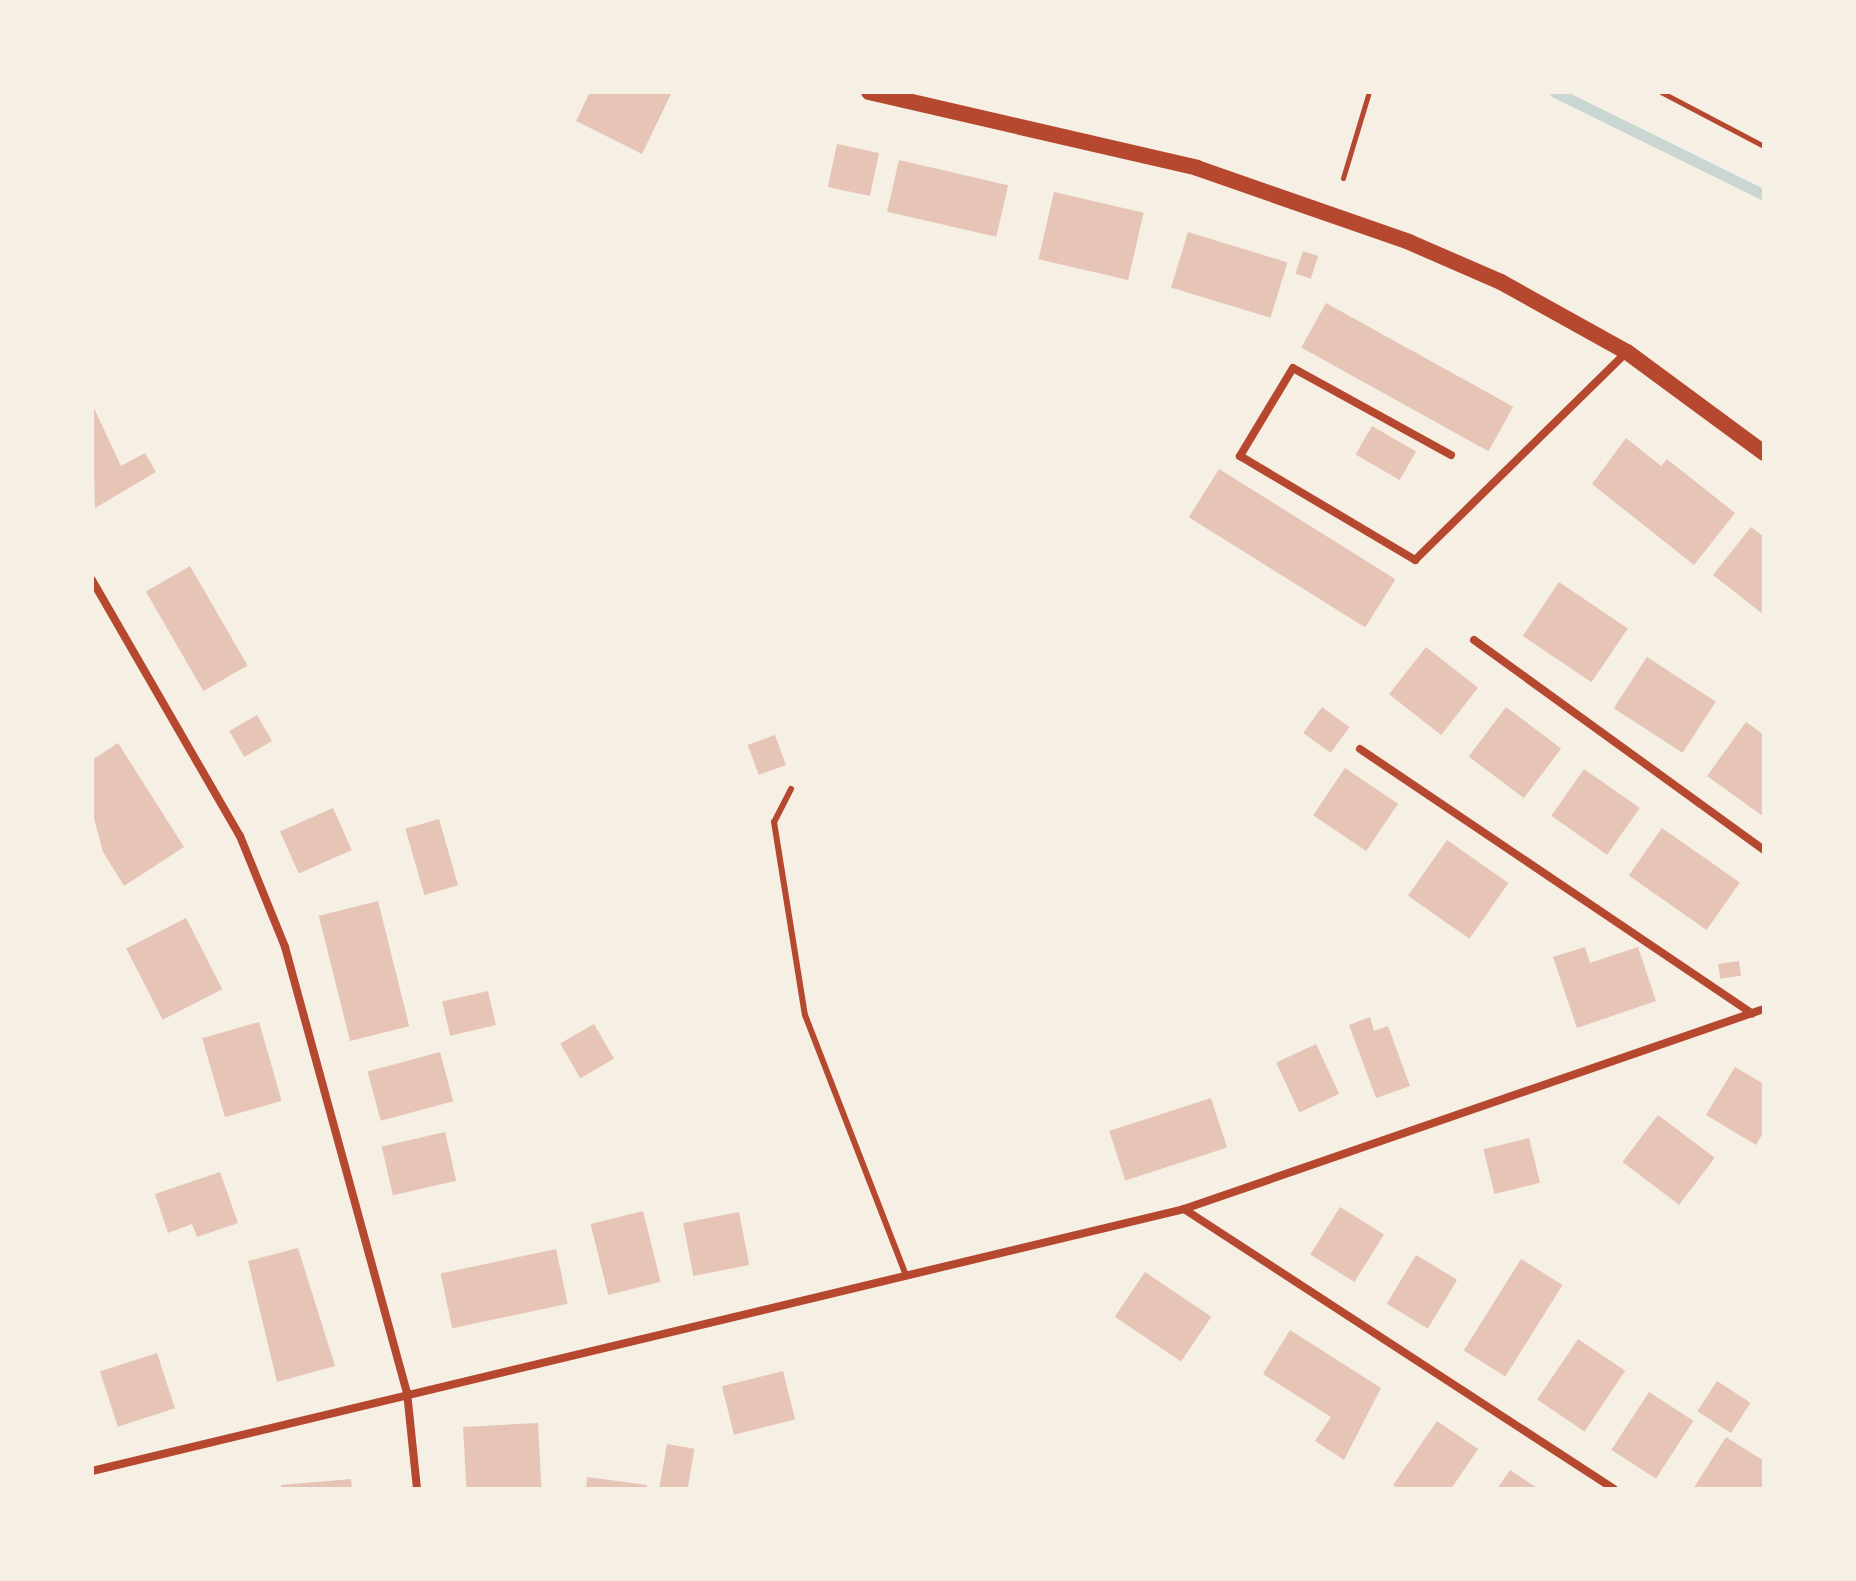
<!DOCTYPE html>
<html>
<head>
<meta charset="utf-8">
<style>
  body { margin:0 }
  #map { position:relative; width:1856px; height:1581px; overflow:hidden; background:#f6efe4; font-family:Ubuntu,sans-serif }
  div>[style] { position:absolute }
  .stream>* { height:11px; margin:-5.5px; padding:0 5.5px; transform-origin:5.5px; border-radius:5.5px; background:#c9d6d2 }
  .building>* { inset:0; background:#e6c5b7; transform-origin:0 0 }
  .path>* { height:5px; margin:-2.5px; padding:0 2.5px; transform-origin:2.5px; border-radius:2.5px; background:#b5482f }
  .service>* { height:6px; margin:-3px; padding:0 3px; transform-origin:3px; border-radius:3px; background:#b5482f }
  .minor>* { height:8px; margin:-4px; padding:0 4px; transform-origin:4px; border-radius:4px; background:#b5482f }
  .secondary>* { height:16px; margin:-8px; padding:0 8px; transform-origin:8px; border-radius:8px; background:#b5482f }
  span { translate:-50% -50%; white-space:nowrap; text-align:center; line-height:1.15; -webkit-text-stroke:7px #f6efe4; paint-order:stroke }
  .frame { position:absolute; inset:0; border:94px solid #f6efe4; pointer-events:none }
</style>
</head>
<body>
<div id="map">
  <div class="stream">
    <div style="left:1555px;top:92px;width:233px;rotate:26.2deg"></div>
  </div>
  <div class="building">
    <div style="clip-path:polygon(590px 92px,667px 92px,671px 94px,642px 154px,576px 121px)"></div>
    <div style="left:837px;top:144px;width:43px;height:44px;rotate:12deg"></div>
    <div style="left:899px;top:160px;width:112px;height:53px;rotate:13deg"></div>
    <div style="left:1054px;top:192px;width:92px;height:69px;rotate:13deg"></div>
    <div style="left:1188px;top:232px;width:104px;height:58px;rotate:17deg"></div>
    <div style="left:1303px;top:251px;width:16px;height:24px;rotate:18deg"></div>
    <div style="left:1326px;top:303px;width:214px;height:51px;rotate:29deg"></div>
    <div style="clip-path:polygon(92px 404px,121px 466px,145px 453px,156px 472px,95px 508px)"></div>
    <div style="left:1372px;top:426px;width:51px;height:33px;rotate:30deg"></div>
    <div style="clip-path:polygon(1626px 438px,1661px 466px,1667px 459px,1735px 513px,1694px 565px,1592px 484px)"></div>
    <div style="left:1219px;top:469px;width:208px;height:57px;rotate:32deg"></div>
    <div style="clip-path:polygon(1751px 527px,1764px 537px,1764px 615px,1713px 575px)"></div>
    <div style="left:190px;top:566px;width:115px;height:51px;rotate:60deg"></div>
    <div style="left:1559px;top:582px;width:83px;height:65px;rotate:34deg"></div>
    <div style="left:1426px;top:647px;width:66px;height:60px;rotate:38deg"></div>
    <div style="left:1647px;top:657px;width:82px;height:61px;rotate:33deg"></div>
    <div style="left:1322px;top:707px;width:34px;height:32px;rotate:36deg"></div>
    <div style="left:1506px;top:707px;width:69px;height:62px;rotate:37deg"></div>
    <div style="left:257px;top:715px;width:30px;height:32px;rotate:60deg"></div>
    <div style="clip-path:polygon(1746px 722px,1764px 735px,1764px 817px,1707px 776px)"></div>
    <div style="left:775px;top:735px;width:32px;height:29px;rotate:70deg"></div>
    <div style="clip-path:polygon(118px 743px,184px 847px,124px 886px,103px 852px,92px 811px,92px 760px)"></div>
    <div style="left:1345px;top:768px;width:64px;height:57px;rotate:34deg"></div>
    <div style="left:1584px;top:769px;width:68px;height:57px;rotate:35deg"></div>
    <div style="left:333px;top:808px;width:46px;height:58px;rotate:66deg"></div>
    <div style="left:439px;top:819px;width:69px;height:35px;rotate:74deg"></div>
    <div style="left:1662px;top:828px;width:95px;height:58px;rotate:35deg"></div>
    <div style="left:1447px;top:840px;width:75px;height:68px;rotate:35deg"></div>
    <div style="left:378px;top:901px;width:129px;height:61px;rotate:76deg"></div>
    <div style="left:186px;top:918px;width:80px;height:67px;rotate:63deg"></div>
    <div style="clip-path:polygon(1585px 947px,1590px 963px,1638px 947px,1656px 1001px,1577px 1028px,1553px 957px)"></div>
    <div style="left:1739px;top:961px;width:15px;height:21px;rotate:82deg"></div>
    <div style="left:488px;top:991px;width:35px;height:47px;rotate:77deg"></div>
    <div style="clip-path:polygon(1370px 1017px,1374px 1031px,1388px 1026px,1410px 1086px,1376px 1098px,1349px 1025px)"></div>
    <div style="left:259px;top:1022px;width:82px;height:59px;rotate:74deg"></div>
    <div style="left:594px;top:1024px;width:40px;height:39px;rotate:60deg"></div>
    <div style="left:1316px;top:1044px;width:55px;height:44px;rotate:65deg"></div>
    <div style="left:440px;top:1052px;width:51px;height:75px;rotate:75deg"></div>
    <div style="clip-path:polygon(1735px 1067px,1764px 1084px,1764px 1131px,1756px 1145px,1706px 1115px)"></div>
    <div style="left:1211px;top:1098px;width:52px;height:107px;rotate:72deg"></div>
    <div style="left:1658px;top:1115px;width:71px;height:59px;rotate:37deg"></div>
    <div style="left:445px;top:1132px;width:50px;height:65px;rotate:77deg"></div>
    <div style="left:1529px;top:1138px;width:46px;height:47px;rotate:76deg"></div>
    <div style="clip-path:polygon(220px 1172px,238px 1223px,197px 1237px,192px 1224px,168px 1233px,155px 1194px)"></div>
    <div style="left:1340px;top:1207px;width:52px;height:56px;rotate:32deg"></div>
    <div style="left:643px;top:1211px;width:73px;height:54px;rotate:76deg"></div>
    <div style="left:739px;top:1212px;width:54px;height:57px;rotate:79deg"></div>
    <div style="clip-path:polygon(298px 1248px,335px 1366px,277px 1382px,248px 1261px)"></div>
    <div style="left:556px;top:1249px;width:56px;height:118px;rotate:78deg"></div>
    <div style="left:1416px;top:1255px;width:48px;height:57px;rotate:31deg"></div>
    <div style="left:1521px;top:1259px;width:49px;height:108px;rotate:32deg"></div>
    <div style="left:1145px;top:1272px;width:80px;height:54px;rotate:34deg"></div>
    <div style="clip-path:polygon(1290px 1330px,1381px 1388px,1344px 1460px,1315px 1441px,1331px 1417px,1263px 1374px)"></div>
    <div style="left:1578px;top:1339px;width:57px;height:73px;rotate:34deg"></div>
    <div style="left:157px;top:1353px;width:58px;height:60px;rotate:72deg"></div>
    <div style="left:783px;top:1371px;width:50px;height:63px;rotate:76deg"></div>
    <div style="left:1717px;top:1381px;width:40px;height:36px;rotate:33deg"></div>
    <div style="left:1649px;top:1392px;width:53px;height:69px;rotate:33deg"></div>
    <div style="clip-path:polygon(1437px 1421px,1478px 1449px,1451px 1489px,1399px 1489px,1393px 1485px)"></div>
    <div style="left:538px;top:1423px;width:66px;height:75px;rotate:87deg"></div>
    <div style="clip-path:polygon(1726px 1437px,1764px 1461px,1763px 1489px,1693px 1489px)"></div>
    <div style="left:667px;top:1444px;width:28px;height:45px;rotate:10deg"></div>
    <div style="clip-path:polygon(1510px 1470px,1539px 1489px,1497px 1489px)"></div>
    <div style="clip-path:polygon(587px 1477px,647px 1485px,647px 1489px,586px 1489px)"></div>
    <div style="clip-path:polygon(351px 1479px,352px 1489px,281px 1489px,281px 1485px)"></div>
  </div>
  <div class="path">
    <div style="left:1661px;top:92px;width:116px;rotate:27.7deg"></div>
    <div style="left:1343px;top:178px;width:90px;rotate:-73.2deg"></div>
  </div>
  <div class="service">
    <div style="left:791px;top:789px;width:37px;rotate:117deg"></div>
    <div style="left:774px;top:822px;width:195px;rotate:80.9deg"></div>
    <div style="left:805px;top:1015px;width:280px;rotate:68.8deg"></div>
  </div>
  <div class="minor">
    <div style="left:1451px;top:455px;width:180px;rotate:-151.2deg"></div>
    <div style="left:1293px;top:368px;width:103px;rotate:121.1deg"></div>
    <div style="left:1240px;top:456px;width:204px;rotate:30.7deg"></div>
    <div style="left:1415px;top:560px;width:296px;rotate:-44.5deg"></div>
    <div style="left:92px;top:580px;width:296px;rotate:60deg"></div>
    <div style="left:240px;top:836px;width:120px;rotate:67.9deg"></div>
    <div style="left:285px;top:947px;width:461px;rotate:74.7deg"></div>
    <div style="left:407px;top:1392px;width:98px;rotate:84.1deg"></div>
    <div style="left:1474px;top:640px;width:358px;rotate:35.9deg"></div>
    <div style="left:1360px;top:749px;width:473px;rotate:34deg"></div>
    <div style="left:1184px;top:1209px;width:513px;rotate:33.07deg"></div>
    <div style="left:92px;top:1471px;width:1123px;rotate:-13.49deg"></div>
    <div style="left:1184px;top:1209px;width:614px;rotate:-19.03deg"></div>
  </div>
  <div class="secondary">
    <div style="left:869px;top:92px;width:337px;rotate:13deg"></div>
    <div style="left:1197px;top:168px;width:225px;rotate:19.2deg"></div>
    <div style="left:1409px;top:242px;width:100px;rotate:23.5deg"></div>
    <div style="left:1501px;top:282px;width:144px;rotate:29.1deg"></div>
    <div style="left:1627px;top:352px;width:170px;rotate:36.4deg"></div>
  </div>
  <div class="frame"></div>
</div>
</body>
</html>
